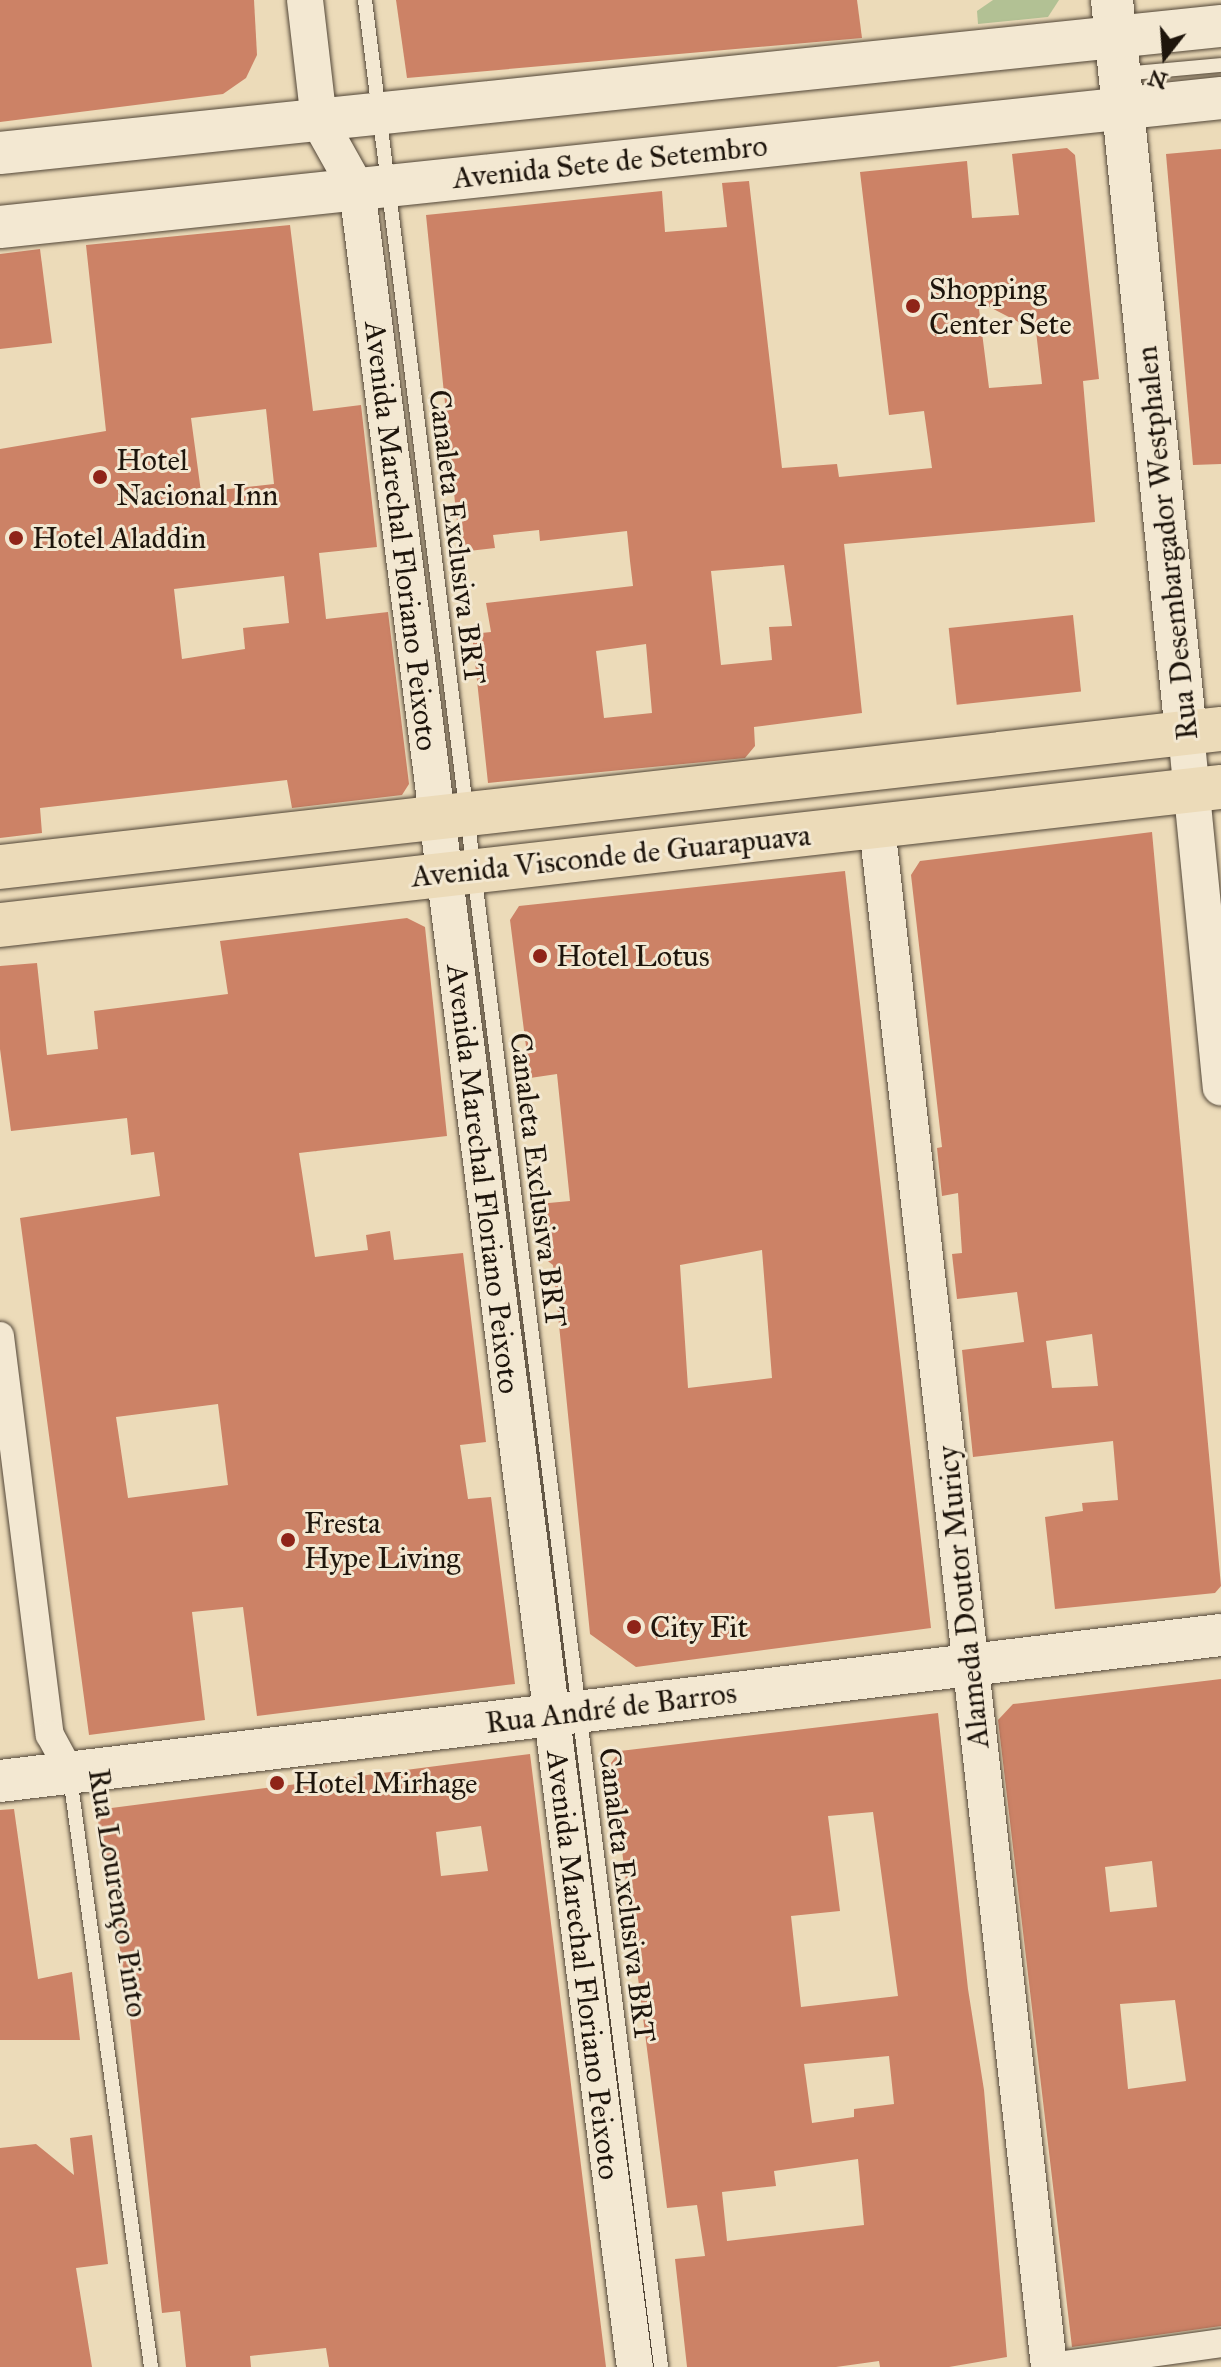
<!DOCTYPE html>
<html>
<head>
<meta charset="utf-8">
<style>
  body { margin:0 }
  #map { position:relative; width:1221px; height:2367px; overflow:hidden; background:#ecdbb9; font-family:"IM FELL Great Primer",serif }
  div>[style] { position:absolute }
  .green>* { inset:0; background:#b2c194 }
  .building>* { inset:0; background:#cc8266; transform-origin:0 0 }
  .roads { filter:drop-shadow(0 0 2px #524637) drop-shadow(0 0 2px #524637) }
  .service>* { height:14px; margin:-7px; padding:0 7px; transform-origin:7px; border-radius:7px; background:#f3e8d2 }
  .minor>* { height:28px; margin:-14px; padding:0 14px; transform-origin:14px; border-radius:14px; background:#f3e8d2 }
  .tertiary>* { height:36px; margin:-18px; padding:0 18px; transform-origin:18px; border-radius:18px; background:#f3e8d2 }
  .secondary>* { height:42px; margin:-21px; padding:0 21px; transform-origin:21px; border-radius:21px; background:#f3e8d2 }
  .primary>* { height:44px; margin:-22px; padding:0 22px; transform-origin:22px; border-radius:22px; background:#ecdbb9 }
  .dots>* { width:22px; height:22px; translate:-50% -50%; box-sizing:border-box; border:4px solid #f3e8d2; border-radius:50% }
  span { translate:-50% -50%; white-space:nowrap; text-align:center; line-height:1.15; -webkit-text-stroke:6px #f3e8d2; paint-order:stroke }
  .street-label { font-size:30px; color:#1e150c }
  .poi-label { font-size:30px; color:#1e150c }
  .left { translate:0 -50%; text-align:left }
  .north { position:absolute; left:1125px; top:16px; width:80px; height:80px; -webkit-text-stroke:6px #f3e8d2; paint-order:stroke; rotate:197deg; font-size:22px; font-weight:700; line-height:32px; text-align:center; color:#1e150c }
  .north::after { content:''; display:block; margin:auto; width:28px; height:36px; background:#1e150c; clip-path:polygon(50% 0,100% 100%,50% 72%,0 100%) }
</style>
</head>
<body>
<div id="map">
  <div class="green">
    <div style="clip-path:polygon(993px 0,1059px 0,1048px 17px,978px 24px,977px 11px)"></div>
  </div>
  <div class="building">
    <div style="clip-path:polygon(0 0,254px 0,257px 55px,246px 78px,223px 94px,0 122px)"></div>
    <div style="clip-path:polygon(396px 0,857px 0,862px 38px,407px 78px)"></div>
    <div style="clip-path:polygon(evenodd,1067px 148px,1075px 155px,1099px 379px,1083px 381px,1095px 522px,844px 544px,862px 713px,754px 727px,755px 746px,745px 758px,488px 783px,472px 634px,491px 632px,486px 603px,633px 586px,630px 561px,627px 531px,540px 541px,539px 530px,493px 535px,495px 548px,460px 552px,426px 215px,662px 191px,665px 232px,727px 227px,722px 183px,749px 181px,782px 468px,837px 464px,839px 477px,932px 468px,924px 411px,889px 415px,860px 172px,967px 161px,972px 218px,1019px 215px,1012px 154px,1067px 148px,978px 301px,1036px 331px,1042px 384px,989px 388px,978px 301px,1067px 148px,784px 565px,792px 626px,769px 627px,772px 660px,721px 665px,711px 571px,784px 565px,1067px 148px,646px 644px,652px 713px,604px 718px,596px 651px,646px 644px)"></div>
    <div style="clip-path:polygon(1221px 149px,1221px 464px,1193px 465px,1166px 154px)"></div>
    <div style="clip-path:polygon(evenodd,290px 225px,313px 411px,361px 405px,377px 547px,319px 553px,326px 619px,388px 612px,409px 784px,402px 795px,292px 808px,287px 780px,40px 808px,42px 833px,0 838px,0 449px,106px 431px,86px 245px,290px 225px,266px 409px,274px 484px,201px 492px,191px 418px,266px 409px,290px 225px,284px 576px,289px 623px,243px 628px,245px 649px,182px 659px,174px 589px,284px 576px)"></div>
    <div style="clip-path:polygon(40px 249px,52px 343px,0 349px,0 254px)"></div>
    <div style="left:1073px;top:615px;width:77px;height:125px;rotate:84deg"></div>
    <div style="clip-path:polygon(evenodd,1152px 832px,1221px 1586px,1215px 1593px,1055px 1609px,1045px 1517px,1083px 1511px,1082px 1503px,1118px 1500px,1113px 1441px,973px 1457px,962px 1350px,1024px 1342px,1017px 1292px,957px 1299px,952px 1254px,962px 1253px,958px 1193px,942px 1196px,937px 1148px,942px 1147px,911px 875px,920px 861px,1152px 832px,1092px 1334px,1098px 1386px,1052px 1388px,1046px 1341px,1092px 1334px)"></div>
    <div style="clip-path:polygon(evenodd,845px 871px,931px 1628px,636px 1667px,590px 1634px,553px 1265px,545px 1259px,538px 1204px,570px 1201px,557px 1074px,530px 1078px,510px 920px,519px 906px,845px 871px,762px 1250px,772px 1378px,688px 1388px,680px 1265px,762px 1250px)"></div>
    <div style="clip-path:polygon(evenodd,407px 918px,425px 927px,447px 1136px,299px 1153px,315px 1257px,368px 1250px,366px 1235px,390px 1231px,394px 1260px,463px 1253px,486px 1442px,460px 1445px,468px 1499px,491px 1497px,515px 1684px,257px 1716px,243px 1607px,192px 1612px,205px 1720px,89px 1735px,20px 1218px,160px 1196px,154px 1152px,131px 1155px,127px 1118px,11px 1131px,0 1049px,0 966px,37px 963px,47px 1055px,98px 1049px,94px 1011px,228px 994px,220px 941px,407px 918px,218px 1404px,228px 1485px,128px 1498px,116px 1417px,218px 1404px)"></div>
    <div style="clip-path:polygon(evenodd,1221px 1679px,1221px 2326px,1072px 2347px,998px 1720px,1013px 1704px,1221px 1679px,1152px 1861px,1157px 1907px,1110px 1912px,1105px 1867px,1152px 1861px,1221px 1679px,1175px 2000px,1186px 2081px,1128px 2089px,1120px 2004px,1175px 2000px)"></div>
    <div style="clip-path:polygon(evenodd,938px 1713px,968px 1989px,984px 2090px,1007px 2357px,949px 2367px,880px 2367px,879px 2361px,836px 2367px,687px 2367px,675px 2259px,705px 2256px,697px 2205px,667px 2208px,611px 1763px,620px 1751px,938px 1713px,873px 1812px,898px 1996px,801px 2007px,791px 1916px,840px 1911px,828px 1816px,873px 1812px,938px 1713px,889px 2056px,894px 2104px,854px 2109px,854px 2117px,812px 2123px,804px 2064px,889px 2056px,938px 1713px,858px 2159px,864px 2225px,727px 2241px,722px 2192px,776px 2186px,774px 2171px,858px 2159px)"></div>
    <div style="clip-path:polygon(evenodd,530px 1754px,606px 2367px,329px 2367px,326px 2348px,250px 2356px,251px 2367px,186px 2367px,180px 2311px,162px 2313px,127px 1991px,96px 1810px,530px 1754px,481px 1826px,488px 1871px,441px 1876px,436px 1832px,481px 1826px)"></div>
    <div style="clip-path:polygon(14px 1809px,38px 1979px,72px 1972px,80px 2040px,0 2040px,0 1810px)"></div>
    <div style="clip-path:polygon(92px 2135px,108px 2264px,76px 2268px,92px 2367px,0 2367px,0 2148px,36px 2144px,74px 2175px,70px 2138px)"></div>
  </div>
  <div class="roads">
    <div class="service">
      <div style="left:365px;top:0;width:2385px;rotate:82.87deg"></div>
      <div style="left:1122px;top:74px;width:99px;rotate:-5.2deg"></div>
      <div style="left:70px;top:1777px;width:596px;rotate:82.18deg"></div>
    </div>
    <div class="minor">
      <div style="left:0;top:1336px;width:402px;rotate:82.9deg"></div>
      <div style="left:50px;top:1735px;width:42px;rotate:61.6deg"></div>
      <div style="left:1051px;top:2367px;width:172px;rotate:-8deg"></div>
    </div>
    <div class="tertiary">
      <div style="left:305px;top:0;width:122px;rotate:83.4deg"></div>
      <div style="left:319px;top:121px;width:78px;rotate:60.8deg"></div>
      <div style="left:357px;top:189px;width:2196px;rotate:82.73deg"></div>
      <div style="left:1186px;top:733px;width:356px;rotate:84.4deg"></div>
      <div style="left:877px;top:826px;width:1551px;rotate:83.63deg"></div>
    </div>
    <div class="secondary">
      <div style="left:1112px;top:0;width:737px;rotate:84.24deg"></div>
      <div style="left:0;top:153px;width:1228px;rotate:-5.94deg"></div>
      <div style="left:0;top:227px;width:1228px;rotate:-6.03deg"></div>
      <div style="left:0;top:1781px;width:1230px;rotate:-6.82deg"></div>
    </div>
    <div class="primary">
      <div style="left:0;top:867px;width:1229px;rotate:-6.45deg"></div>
      <div style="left:0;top:925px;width:1229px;rotate:-6.45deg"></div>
    </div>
  </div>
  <div class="dots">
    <div style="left:913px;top:306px;background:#8f2418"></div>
    <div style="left:100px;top:477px;background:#8f2418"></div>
    <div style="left:16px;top:538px;background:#8f2418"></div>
    <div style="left:540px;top:956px;background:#8f2418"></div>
    <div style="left:288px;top:1540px;background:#8f2418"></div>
    <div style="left:634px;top:1627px;background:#8f2418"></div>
    <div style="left:277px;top:1783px;background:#8f2418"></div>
  </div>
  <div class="street-label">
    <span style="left:610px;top:162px;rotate:-6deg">Avenida Sete de Setembro</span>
    <span style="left:401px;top:536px;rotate:83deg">Avenida Marechal Floriano Peixoto</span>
    <span style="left:457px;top:537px;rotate:83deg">Canaleta Exclusiva BRT</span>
    <span style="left:1167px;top:543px;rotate:-96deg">Rua Desembargador Westphalen</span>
    <span style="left:611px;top:856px;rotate:-6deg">Avenida Visconde de Guarapuava</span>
    <span style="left:483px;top:1179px;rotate:83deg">Avenida Marechal Floriano Peixoto</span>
    <span style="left:538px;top:1180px;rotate:83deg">Canaleta Exclusiva BRT</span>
    <span style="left:963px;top:1597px;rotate:-96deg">Alameda Doutor Muricy</span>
    <span style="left:611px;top:1708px;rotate:-7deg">Rua André de Barros</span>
    <span style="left:118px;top:1893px;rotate:81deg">Rua Lourenço Pinto</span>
    <span style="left:627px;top:1895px;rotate:83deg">Canaleta Exclusiva BRT</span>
    <span style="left:583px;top:1965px;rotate:83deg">Avenida Marechal Floriano Peixoto</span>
  </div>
  <div class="poi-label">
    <span class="left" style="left:929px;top:306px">Shopping<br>Center Sete</span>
    <span class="left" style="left:116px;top:477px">Hotel<br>Nacional Inn</span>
    <span class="left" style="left:32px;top:538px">Hotel Aladdin</span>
    <span class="left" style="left:556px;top:956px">Hotel Lotus</span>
    <span class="left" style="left:304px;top:1540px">Fresta<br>Hype Living</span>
    <span class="left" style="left:650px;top:1627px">City Fit</span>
    <span class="left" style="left:293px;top:1783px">Hotel Mirhage</span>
  </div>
  <div class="north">N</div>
</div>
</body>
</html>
